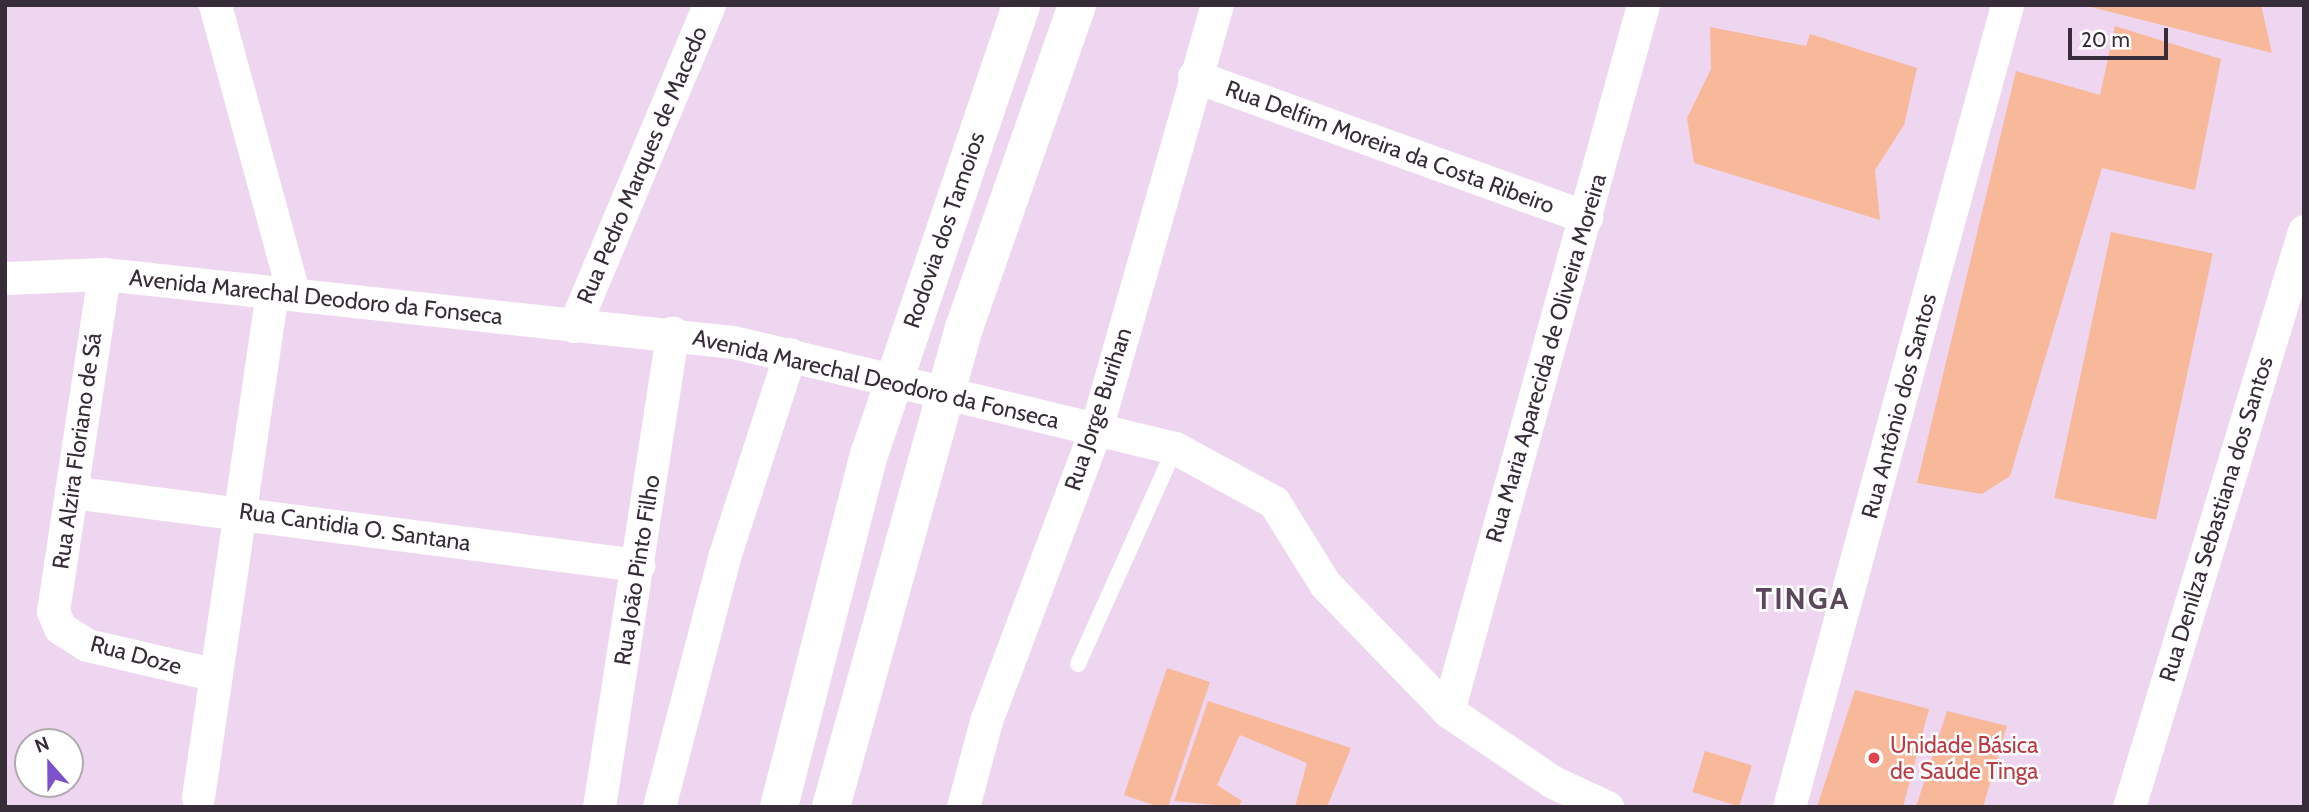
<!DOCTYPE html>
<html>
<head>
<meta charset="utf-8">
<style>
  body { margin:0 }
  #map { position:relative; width:2309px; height:812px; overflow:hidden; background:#eed5f0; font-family:Cabin,sans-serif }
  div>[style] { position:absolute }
  .building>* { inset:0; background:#f8b99a; transform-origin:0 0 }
  .service>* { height:16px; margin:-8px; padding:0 8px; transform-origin:8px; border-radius:8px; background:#fff }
  .minor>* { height:33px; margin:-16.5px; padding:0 16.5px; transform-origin:16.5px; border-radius:16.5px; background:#fff }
  .motorway>* { height:38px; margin:-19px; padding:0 19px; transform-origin:19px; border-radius:19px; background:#fff }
  .dots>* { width:19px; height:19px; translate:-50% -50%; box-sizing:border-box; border:4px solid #fff; border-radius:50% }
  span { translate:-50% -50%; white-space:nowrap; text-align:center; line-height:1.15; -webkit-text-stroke:5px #fff; paint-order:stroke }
  .street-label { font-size:23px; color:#372d38 }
  .health-label { font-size:23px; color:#be3a42 }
  .left { translate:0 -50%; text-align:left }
  .district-label { font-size:30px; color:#5b465c; font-weight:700; letter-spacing:2px }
  .frame { position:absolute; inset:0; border:7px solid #372d38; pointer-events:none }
  .north { position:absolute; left:14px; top:728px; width:70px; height:70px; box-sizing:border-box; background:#fff; border:2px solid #afabaf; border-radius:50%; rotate:339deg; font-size:19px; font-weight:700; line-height:28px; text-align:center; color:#372d38 }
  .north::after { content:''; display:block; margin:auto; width:24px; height:32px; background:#7c52cc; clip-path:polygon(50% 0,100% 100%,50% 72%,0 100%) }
  .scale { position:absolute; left:2068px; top:28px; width:100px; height:32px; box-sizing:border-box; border:4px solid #372d38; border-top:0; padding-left:9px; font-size:21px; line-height:24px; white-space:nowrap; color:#372d38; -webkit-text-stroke:5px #fff; paint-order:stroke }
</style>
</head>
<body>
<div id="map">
  <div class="building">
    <div style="clip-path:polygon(2087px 5px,2261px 5px,2272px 53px,2087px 6px)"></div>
    <div style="clip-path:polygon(2115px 26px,2221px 59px,2195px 190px,2102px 168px,2010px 476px,1982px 494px,1917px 483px,2016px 71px,2100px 95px)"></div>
    <div style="clip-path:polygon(1710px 27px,1806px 46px,1810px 34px,1917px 68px,1904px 125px,1875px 170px,1880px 220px,1694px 163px,1687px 118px,1711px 69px)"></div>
    <div style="left:2111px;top:232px;width:104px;height:272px;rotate:12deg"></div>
    <div style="clip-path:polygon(1167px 668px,1210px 682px,1168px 807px,1159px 807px,1124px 795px)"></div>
    <div style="clip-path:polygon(1855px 690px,1929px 709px,1903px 807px,1817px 807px)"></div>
    <div style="clip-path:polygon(1208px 701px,1351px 748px,1327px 807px,1295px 807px,1307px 763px,1240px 735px,1217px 785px,1242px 801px,1238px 807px,1174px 801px)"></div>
    <div style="clip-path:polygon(1947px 711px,2007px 726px,1983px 807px,1916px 807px)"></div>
    <div style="left:1705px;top:751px;width:49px;height:43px;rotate:17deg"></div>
  </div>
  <div class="service">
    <div style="left:1078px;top:664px;width:237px;rotate:-65.8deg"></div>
  </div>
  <div class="minor">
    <div style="left:215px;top:5px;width:297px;rotate:74.8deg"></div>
    <div style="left:1194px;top:76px;width:417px;rotate:19.8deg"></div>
    <div style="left:104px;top:274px;width:341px;rotate:98.6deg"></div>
    <div style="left:53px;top:611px;width:18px;rotate:68deg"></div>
    <div style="left:60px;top:628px;width:32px;rotate:32deg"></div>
    <div style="left:87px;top:645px;width:132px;rotate:13.1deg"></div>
    <div style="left:5px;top:278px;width:99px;rotate:-2.3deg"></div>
    <div style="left:104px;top:274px;width:633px;rotate:6.17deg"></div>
    <div style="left:733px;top:342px;width:455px;rotate:13.5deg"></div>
    <div style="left:1175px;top:448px;width:113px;rotate:28.6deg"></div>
    <div style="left:1274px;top:502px;width:97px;rotate:58.1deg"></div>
    <div style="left:1325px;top:584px;width:177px;rotate:45.9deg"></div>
    <div style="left:1448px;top:711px;width:127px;rotate:34.1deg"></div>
    <div style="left:1553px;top:782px;width:60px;rotate:24.8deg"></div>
    <div style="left:574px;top:326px;width:348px;rotate:-67.2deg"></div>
    <div style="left:71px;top:492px;width:572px;rotate:7.34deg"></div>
    <div style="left:1448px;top:711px;width:732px;rotate:-74.56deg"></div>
    <div style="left:198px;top:797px;width:510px;rotate:-81.66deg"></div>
    <div style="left:599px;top:807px;width:480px;rotate:-81.2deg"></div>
    <div style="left:659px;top:807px;width:261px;rotate:-75.4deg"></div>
    <div style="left:725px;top:554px;width:210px;rotate:-72deg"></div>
    <div style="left:963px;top:807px;width:89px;rotate:-75deg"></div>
    <div style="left:986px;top:721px;width:312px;rotate:-69.4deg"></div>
    <div style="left:1096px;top:429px;width:441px;rotate:-74.1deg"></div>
    <div style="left:1789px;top:807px;width:831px;rotate:-74.79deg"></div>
    <div style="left:2129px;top:807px;width:602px;rotate:-73.1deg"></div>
  </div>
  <div class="motorway">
    <div style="left:779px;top:807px;width:363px;rotate:-75.7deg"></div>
    <div style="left:869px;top:455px;width:475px;rotate:-71.3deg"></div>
    <div style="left:831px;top:807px;width:497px;rotate:-74.5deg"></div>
    <div style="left:964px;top:328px;width:342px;rotate:-70.7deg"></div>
  </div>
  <div class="dots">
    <div style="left:1874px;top:758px;background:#e0444e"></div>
  </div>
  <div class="street-label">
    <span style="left:1390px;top:147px;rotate:20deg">Rua Delfim Moreira da Costa Ribeiro</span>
    <span style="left:642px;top:165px;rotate:-67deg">Rua Pedro Marques de Macedo</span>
    <span style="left:944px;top:230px;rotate:-71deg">Rodovia dos Tamoios</span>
    <span style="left:316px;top:297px;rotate:6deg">Avenida Marechal Deodoro da Fonseca</span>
    <span style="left:1546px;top:358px;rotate:-74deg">Rua Maria Aparecida de Oliveira Moreira</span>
    <span style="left:876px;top:379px;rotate:13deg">Avenida Marechal Deodoro da Fonseca</span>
    <span style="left:1899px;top:406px;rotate:-75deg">Rua Antônio dos Santos</span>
    <span style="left:1098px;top:409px;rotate:-72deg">Rua Jorge Burihan</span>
    <span style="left:77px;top:451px;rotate:-82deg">Rua Alzira Floriano de Sá</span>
    <span style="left:2216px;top:519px;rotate:-73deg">Rua Denilza Sebastiana dos Santos</span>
    <span style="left:355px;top:527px;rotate:8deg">Rua Cantidia O. Santana</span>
    <span style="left:637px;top:570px;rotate:-81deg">Rua João Pinto Filho</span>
    <span style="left:136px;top:655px;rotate:15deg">Rua Doze</span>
  </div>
  <div class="health-label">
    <span class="left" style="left:1890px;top:758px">Unidade Básica<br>de Saúde Tinga</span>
  </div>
  <div class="district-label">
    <span style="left:1803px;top:599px">TINGA</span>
  </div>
  <div class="frame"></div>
  <div class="north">N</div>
  <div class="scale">20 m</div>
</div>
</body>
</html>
